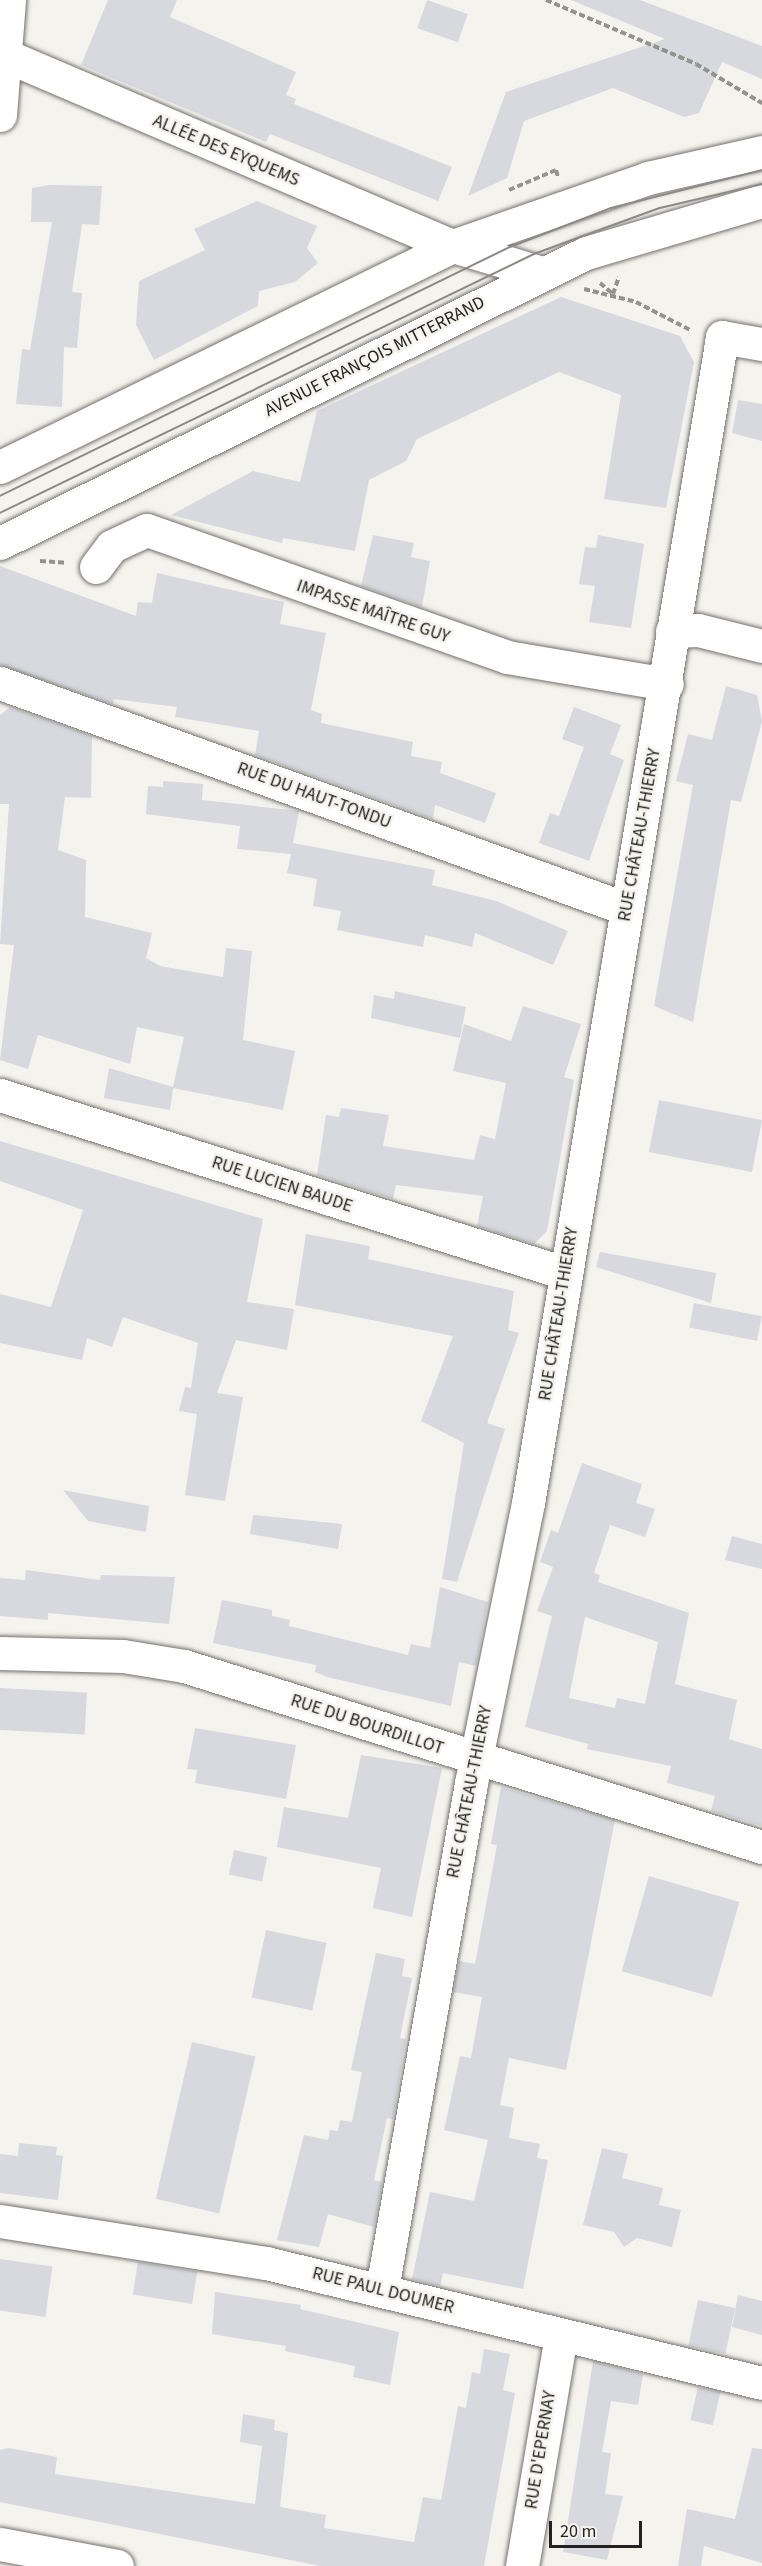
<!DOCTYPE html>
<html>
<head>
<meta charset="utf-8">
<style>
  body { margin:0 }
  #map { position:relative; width:762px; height:2566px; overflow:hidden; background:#f5f3ee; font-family:"Source Sans 3",sans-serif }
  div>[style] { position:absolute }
  .building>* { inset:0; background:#d7d9de; transform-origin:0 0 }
  .path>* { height:4px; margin-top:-2px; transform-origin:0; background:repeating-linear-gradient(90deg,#94928f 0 6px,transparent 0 9px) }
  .roads { filter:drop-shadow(0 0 2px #73716c) drop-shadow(0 0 2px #73716c) }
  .minor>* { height:33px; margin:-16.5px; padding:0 16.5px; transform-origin:16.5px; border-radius:16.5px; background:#fff }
  .tertiary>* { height:33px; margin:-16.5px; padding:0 16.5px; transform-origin:16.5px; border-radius:16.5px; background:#fff }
  .secondary>* { height:33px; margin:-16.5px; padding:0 16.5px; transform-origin:16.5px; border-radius:16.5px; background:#fff }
  .tram>* { height:1.5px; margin:-0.75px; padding:0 0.75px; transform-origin:0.75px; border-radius:0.75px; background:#8c8a87 }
  span { translate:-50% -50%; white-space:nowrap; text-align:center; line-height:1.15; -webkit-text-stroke:5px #f5f3ee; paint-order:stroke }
  .street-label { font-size:18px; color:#232220 }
  .scale { position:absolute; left:549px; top:2521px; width:93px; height:27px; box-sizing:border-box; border:3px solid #232220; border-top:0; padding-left:8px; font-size:18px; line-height:21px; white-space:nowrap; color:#232220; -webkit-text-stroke:4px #f5f3ee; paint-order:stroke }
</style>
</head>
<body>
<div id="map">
  <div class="building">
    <div style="clip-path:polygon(108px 0,177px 0,170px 17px,296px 72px,286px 95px,296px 99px,294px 104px,452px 167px,438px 201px,270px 134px,266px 142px,81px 65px)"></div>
    <div style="left:427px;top:0;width:43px;height:30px;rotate:19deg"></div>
    <div style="clip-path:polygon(571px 0,640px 0,762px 46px,762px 79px,722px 62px,699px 113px,684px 117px,613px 88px,524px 121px,507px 178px,468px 196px,506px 92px,665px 39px)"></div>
    <div style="clip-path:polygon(49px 185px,102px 186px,99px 225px,82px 224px,72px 292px,82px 293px,77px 348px,64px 347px,62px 407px,16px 404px,22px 349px,30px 350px,52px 222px,31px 222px,32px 188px)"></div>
    <div style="clip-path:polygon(257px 201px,317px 226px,307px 248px,318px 263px,295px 282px,259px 291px,258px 306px,154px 360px,136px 325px,139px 281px,205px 250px,194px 229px)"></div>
    <div style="clip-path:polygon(561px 297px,680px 336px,694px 362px,666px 508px,604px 499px,621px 395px,559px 372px,417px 439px,406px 461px,369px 480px,355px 551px,283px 538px,282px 543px,171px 515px,253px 471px,300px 482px,317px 411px)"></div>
    <div style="clip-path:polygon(738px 400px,762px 404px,762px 441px,732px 433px)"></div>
    <div style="clip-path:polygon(373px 535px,414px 543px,411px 557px,430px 561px,422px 607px,361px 586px)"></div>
    <div style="clip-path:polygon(598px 535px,644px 544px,631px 628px,589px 622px,595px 586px,579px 584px,585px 547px,596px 548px)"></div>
    <div style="clip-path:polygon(0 566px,136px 616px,138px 602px,152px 603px,157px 573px,284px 602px,280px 624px,326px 633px,311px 710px,322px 714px,321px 723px,413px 742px,411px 756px,442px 762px,440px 773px,496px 793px,485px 823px,435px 805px,433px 819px,255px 755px,259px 731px,175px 717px,177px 707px,114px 699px,113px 704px,0 665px)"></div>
    <div style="clip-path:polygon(726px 686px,757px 695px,762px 721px,741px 802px,731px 800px,693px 1022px,654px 1006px,693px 785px,676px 781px,688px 734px,712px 740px)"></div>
    <div style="clip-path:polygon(10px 707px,92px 736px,91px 798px,65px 797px,58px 850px,86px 860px,85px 917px,152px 933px,146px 958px,160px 966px,223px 977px,226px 948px,252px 951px,243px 1040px,295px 1051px,283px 1110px,173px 1088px,170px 1110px,104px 1098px,109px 1068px,173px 1087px,184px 1037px,137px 1027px,130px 1064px,38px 1035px,28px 1069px,0 1060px,14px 945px,0 944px,9px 804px,0 804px,0 715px)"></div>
    <div style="clip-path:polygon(574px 707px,621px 725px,610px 754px,624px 760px,589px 861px,539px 843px,550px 813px,559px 816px,584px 747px,562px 739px)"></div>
    <div style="clip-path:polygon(163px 781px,203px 784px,202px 800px,299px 811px,293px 843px,435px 870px,432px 885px,496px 901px,568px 931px,553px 965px,475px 933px,472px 947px,425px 935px,423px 947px,337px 930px,341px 911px,313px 906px,317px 879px,287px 873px,291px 854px,237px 849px,240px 826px,146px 814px,148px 786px,163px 787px)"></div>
    <div style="clip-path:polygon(395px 991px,466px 1007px,460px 1038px,371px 1018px,374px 995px,394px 999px)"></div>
    <div style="clip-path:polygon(523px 1006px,581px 1024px,564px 1077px,574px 1080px,547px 1231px,534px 1244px,477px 1226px,483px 1196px,396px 1185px,393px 1199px,317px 1175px,326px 1115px,339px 1117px,341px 1108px,389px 1115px,383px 1146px,474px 1160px,480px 1135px,495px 1139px,506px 1083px,453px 1071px,464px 1024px,511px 1041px)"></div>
    <div style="left:659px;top:1100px;width:105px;height:53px;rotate:11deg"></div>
    <div style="clip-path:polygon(0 1141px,263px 1219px,247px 1302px,294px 1309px,287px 1350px,236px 1340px,217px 1393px,243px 1397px,225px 1501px,185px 1495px,197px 1414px,179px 1411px,185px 1387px,191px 1388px,198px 1343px,123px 1317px,112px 1347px,87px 1338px,82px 1360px,0 1343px,0 1294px,51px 1307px,83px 1210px,0 1181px)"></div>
    <div style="clip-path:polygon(306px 1234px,370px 1246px,368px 1259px,514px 1291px,508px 1330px,519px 1333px,487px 1423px,505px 1429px,457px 1582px,442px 1579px,464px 1443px,421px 1421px,453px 1336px,295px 1305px)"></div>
    <div style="clip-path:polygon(600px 1252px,716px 1273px,711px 1303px,596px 1267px)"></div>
    <div style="left:694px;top:1303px;width:69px;height:25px;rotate:11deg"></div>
    <div style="clip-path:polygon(evenodd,582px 1463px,642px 1484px,636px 1503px,655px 1509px,645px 1537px,610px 1525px,594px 1573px,600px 1575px,598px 1582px,689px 1613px,675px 1684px,737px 1700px,729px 1739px,762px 1749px,762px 1826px,711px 1811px,715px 1796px,667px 1783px,671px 1766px,587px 1749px,588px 1744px,525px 1727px,552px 1616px,537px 1611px,553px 1567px,540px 1562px,551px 1530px,558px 1533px,582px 1463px,585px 1617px,658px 1642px,645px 1704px,617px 1698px,615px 1708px,569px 1698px,585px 1617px)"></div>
    <div style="clip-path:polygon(63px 1490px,149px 1506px,146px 1532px,88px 1521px)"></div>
    <div style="clip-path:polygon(253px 1515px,342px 1524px,338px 1549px,250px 1534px)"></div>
    <div style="clip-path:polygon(732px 1536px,762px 1544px,762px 1569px,725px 1560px)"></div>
    <div style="clip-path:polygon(26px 1570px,100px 1580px,101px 1575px,175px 1577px,169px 1624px,48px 1613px,48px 1620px,0 1616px,0 1578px,25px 1580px)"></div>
    <div style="clip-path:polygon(440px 1587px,488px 1602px,476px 1666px,459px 1662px,451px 1706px,327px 1677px,315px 1672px,316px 1665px,213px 1643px,222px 1600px,272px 1610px,272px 1616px,290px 1620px,289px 1626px,408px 1655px,411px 1644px,430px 1648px)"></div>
    <div style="left:0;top:1688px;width:87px;height:42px;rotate:3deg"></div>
    <div style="clip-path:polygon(195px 1728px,296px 1745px,286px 1799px,195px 1783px,197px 1770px,187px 1769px)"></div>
    <div style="clip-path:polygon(361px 1755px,442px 1768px,412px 1917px,373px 1908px,381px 1868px,277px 1847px,284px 1807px,348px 1818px)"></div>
    <div style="clip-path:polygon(501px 1787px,615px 1820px,566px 2070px,509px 2058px,500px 2105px,514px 2108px,509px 2138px,540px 2144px,537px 2158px,548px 2160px,523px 2289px,443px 2273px,440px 2286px,412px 2279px,430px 2192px,474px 2201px,488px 2140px,444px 2130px,460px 2056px,471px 2058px,482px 1997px,453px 1992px,459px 1961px,475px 1964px,497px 1845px,491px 1844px)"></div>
    <div style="left:234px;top:1850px;width:34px;height:25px;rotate:12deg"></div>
    <div style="left:649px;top:1876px;width:94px;height:99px;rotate:16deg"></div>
    <div style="left:266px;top:1930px;width:62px;height:69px;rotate:12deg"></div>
    <div style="clip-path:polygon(376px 1953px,405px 1959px,402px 1976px,412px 1978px,400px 2038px,406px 2039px,393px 2119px,387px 2118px,374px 2180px,382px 2182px,374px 2227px,328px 2214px,319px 2247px,277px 2240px,304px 2135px,328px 2140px,330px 2130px,338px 2131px,340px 2120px,352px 2122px,362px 2072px,351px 2070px)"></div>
    <div style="left:192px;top:2042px;width:65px;height:161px;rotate:13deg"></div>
    <div style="clip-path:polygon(19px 2143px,57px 2147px,56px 2155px,63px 2156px,58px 2200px,0 2193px,0 2154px,18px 2156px)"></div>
    <div style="clip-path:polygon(602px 2148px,628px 2154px,622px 2178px,663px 2188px,659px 2205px,681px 2210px,672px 2247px,637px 2238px,624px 2247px,614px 2232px,583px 2225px)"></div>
    <div style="left:0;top:2259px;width:53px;height:51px;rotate:8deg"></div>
    <div style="left:138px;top:2262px;width:60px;height:33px;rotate:9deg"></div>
    <div style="clip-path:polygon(215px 2292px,301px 2305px,300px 2309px,399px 2332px,390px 2385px,353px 2377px,355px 2366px,285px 2351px,286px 2346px,212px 2334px)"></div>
    <div style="clip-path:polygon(738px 2295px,762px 2301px,762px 2335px,732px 2327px)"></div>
    <div style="left:698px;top:2300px;width:38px;height:47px;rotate:12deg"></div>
    <div style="clip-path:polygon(484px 2349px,510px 2354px,503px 2390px,515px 2393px,484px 2566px,320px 2566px,0 2502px,0 2450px,9px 2448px,57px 2457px,55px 2474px,255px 2504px,262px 2446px,240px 2442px,243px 2414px,275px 2420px,274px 2430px,288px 2433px,280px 2507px,326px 2515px,324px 2528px,414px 2542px,423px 2497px,441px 2500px,458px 2406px,466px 2408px,472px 2372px,480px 2374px)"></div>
    <div style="clip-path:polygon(593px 2361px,643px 2374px,638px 2405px,611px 2401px,602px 2452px,611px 2453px,605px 2494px,623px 2496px,607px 2560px,563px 2552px)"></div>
    <div style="left:698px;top:2387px;width:23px;height:34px;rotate:13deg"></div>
    <div style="clip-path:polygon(752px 2448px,762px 2449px,762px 2563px,704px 2546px,701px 2566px,678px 2566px,687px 2509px,735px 2519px)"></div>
  </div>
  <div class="path">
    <div style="left:546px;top:0;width:163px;rotate:23.1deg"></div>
    <div style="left:696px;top:64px;width:77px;rotate:30.6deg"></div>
    <div style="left:509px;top:190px;width:51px;rotate:-23.1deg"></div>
    <div style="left:556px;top:170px;width:7px;rotate:74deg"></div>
    <div style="left:600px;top:283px;width:17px;rotate:40deg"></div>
    <div style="left:584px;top:289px;width:54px;rotate:14deg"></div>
    <div style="left:636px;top:302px;width:61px;rotate:27.4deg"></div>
    <div style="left:613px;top:294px;width:18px;rotate:-71deg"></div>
    <div style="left:40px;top:561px;width:26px;rotate:4deg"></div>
  </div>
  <div class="roads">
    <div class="minor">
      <div style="left:453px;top:246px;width:93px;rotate:16.9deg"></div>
      <div style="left:96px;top:567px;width:26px;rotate:-53deg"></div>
      <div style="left:112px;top:546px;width:38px;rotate:-25deg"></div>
      <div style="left:147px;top:530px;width:382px;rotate:19.4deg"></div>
      <div style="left:507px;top:657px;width:162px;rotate:9.6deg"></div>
      <div style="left:672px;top:631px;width:26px;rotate:-2deg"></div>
      <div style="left:698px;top:630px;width:66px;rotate:14deg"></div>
      <div style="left:0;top:683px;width:666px;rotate:19.82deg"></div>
      <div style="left:0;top:1095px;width:592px;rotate:17.49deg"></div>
      <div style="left:0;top:1653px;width:123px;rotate:1.4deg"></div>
      <div style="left:123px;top:1656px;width:62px;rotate:9.3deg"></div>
      <div style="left:184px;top:1666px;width:606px;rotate:17.39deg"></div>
      <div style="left:382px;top:2289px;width:514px;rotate:-80.02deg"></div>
      <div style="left:471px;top:1783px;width:286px;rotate:-78.5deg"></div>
      <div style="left:528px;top:1503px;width:1182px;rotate:-80.55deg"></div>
      <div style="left:722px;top:337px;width:41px;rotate:9.9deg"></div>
      <div style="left:0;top:2544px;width:119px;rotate:10.6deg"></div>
      <div style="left:522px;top:2566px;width:234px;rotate:-80.4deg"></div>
    </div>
    <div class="tertiary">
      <div style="left:2px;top:54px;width:490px;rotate:23.1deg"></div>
      <div style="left:0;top:115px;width:115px;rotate:-85.5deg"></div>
      <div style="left:0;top:2221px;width:269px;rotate:9deg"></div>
      <div style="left:266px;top:2263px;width:510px;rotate:13.6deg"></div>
    </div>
    <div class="secondary">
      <div style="left:0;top:467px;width:504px;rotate:-26.01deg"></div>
      <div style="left:453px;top:246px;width:207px;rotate:-19.2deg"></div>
      <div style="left:648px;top:178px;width:117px;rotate:-12.8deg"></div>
      <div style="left:0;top:543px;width:654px;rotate:-26.33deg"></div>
      <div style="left:586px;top:253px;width:184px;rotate:-16.5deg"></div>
    </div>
  </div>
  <div class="tram">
    <div style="left:0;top:496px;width:568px;rotate:-26.02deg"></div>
    <div style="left:510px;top:247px;width:108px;rotate:-21.1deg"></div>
    <div style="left:611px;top:208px;width:156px;rotate:-14.1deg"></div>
    <div style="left:0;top:513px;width:593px;rotate:-25.87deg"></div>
    <div style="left:534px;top:254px;width:134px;rotate:-20.1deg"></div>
    <div style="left:660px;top:208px;width:105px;rotate:-13.2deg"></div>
  </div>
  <div class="street-label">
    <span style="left:226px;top:151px;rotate:23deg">ALLÉE DES EYQUEMS</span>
    <span style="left:375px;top:357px;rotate:-27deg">AVENUE FRANÇOIS MITTERRAND</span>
    <span style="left:373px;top:612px;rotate:19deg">IMPASSE MAÎTRE GUY</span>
    <span style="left:314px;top:796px;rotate:20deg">RUE DU HAUT-TONDU</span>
    <span style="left:640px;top:835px;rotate:-80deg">RUE CHÂTEAU-THIERRY</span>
    <span style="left:282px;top:1185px;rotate:18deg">RUE LUCIEN BAUDE</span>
    <span style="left:559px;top:1314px;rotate:-81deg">RUE CHÂTEAU-THIERRY</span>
    <span style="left:367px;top:1725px;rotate:18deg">RUE DU BOURDILLOT</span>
    <span style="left:470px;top:1792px;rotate:-79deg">RUE CHÂTEAU-THIERRY</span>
    <span style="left:383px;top:2291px;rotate:14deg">RUE PAUL DOUMER</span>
    <span style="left:541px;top:2450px;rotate:-81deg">RUE D'EPERNAY</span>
  </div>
  <div class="scale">20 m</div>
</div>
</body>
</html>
